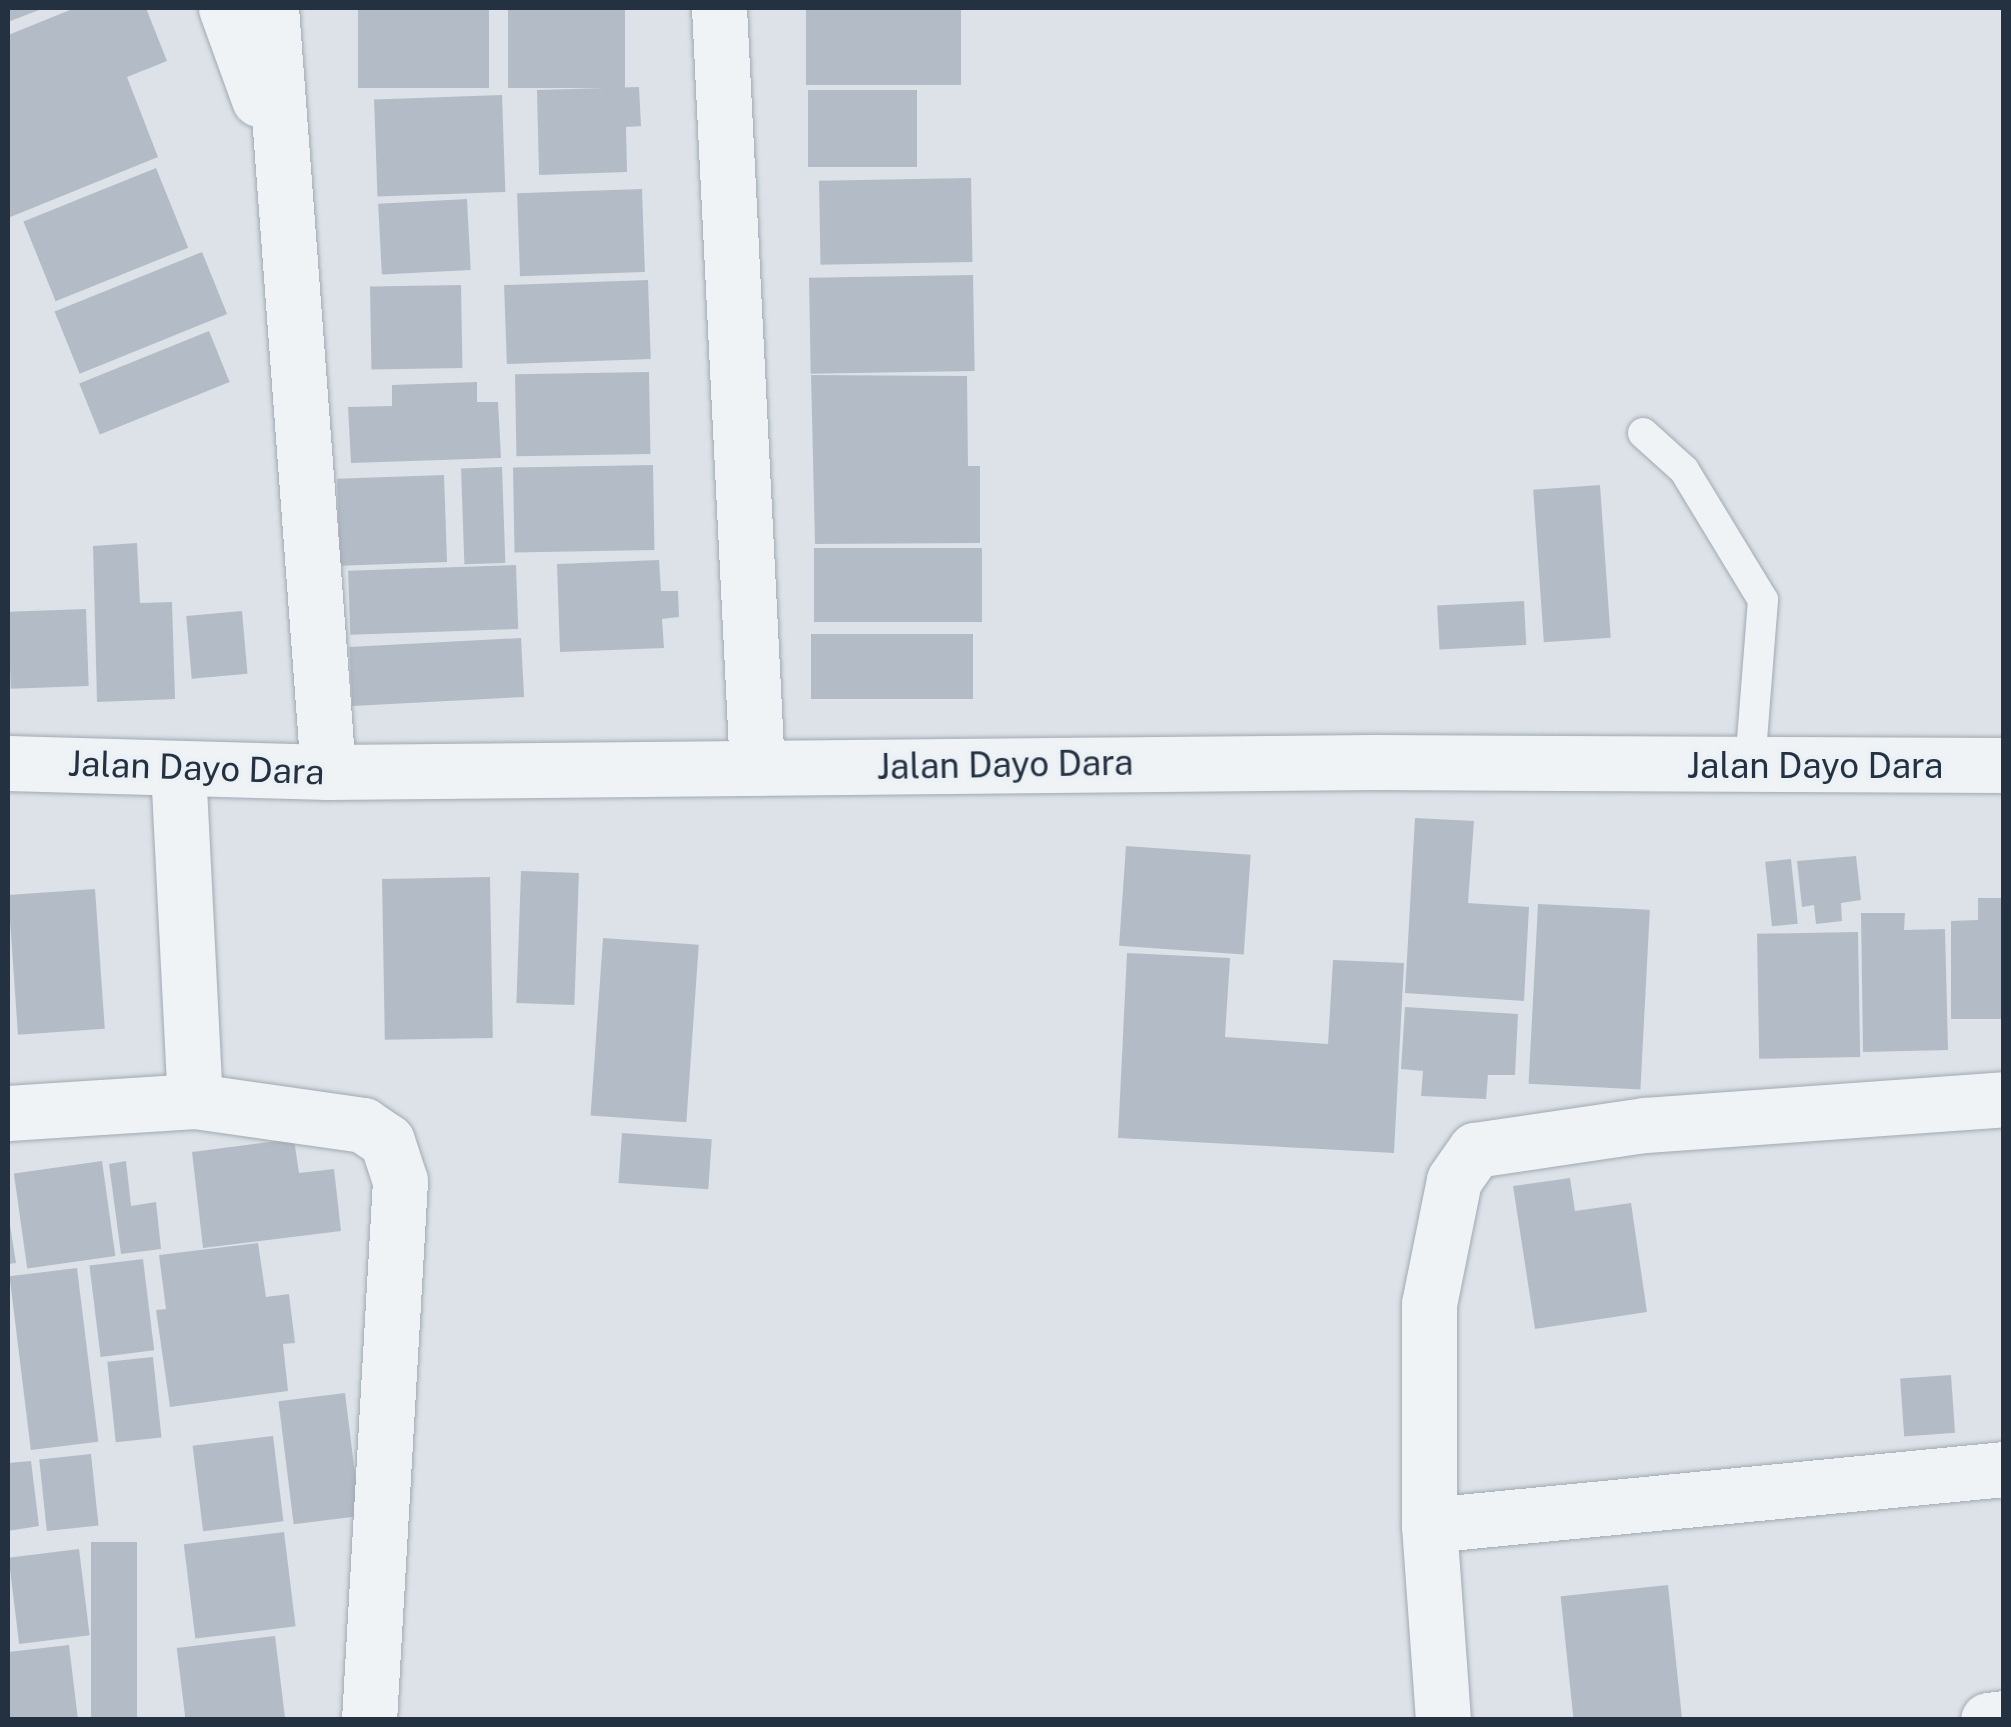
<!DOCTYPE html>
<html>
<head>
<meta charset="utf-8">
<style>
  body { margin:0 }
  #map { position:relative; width:2011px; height:1727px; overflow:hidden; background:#dce2e8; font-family:"Public Sans",sans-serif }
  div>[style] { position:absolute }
  .building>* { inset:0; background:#b3bcc6; transform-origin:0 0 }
  .roads { filter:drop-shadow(0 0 2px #a1a9b2) drop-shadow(0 0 2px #a1a9b2) }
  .service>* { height:30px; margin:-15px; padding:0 15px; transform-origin:15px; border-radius:15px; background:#eff3f6 }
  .minor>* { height:55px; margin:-27.5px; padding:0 27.5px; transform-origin:27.5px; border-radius:27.5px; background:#eff3f6 }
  span { translate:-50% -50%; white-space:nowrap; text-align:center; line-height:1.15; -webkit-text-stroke:8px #ecf1f6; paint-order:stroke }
  .street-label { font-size:35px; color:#243140 }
  .frame { position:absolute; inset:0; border:10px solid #243140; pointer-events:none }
</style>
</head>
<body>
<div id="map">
  <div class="building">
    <div style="clip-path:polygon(8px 8px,44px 8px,8px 22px)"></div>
    <div style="clip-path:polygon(75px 8px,146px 8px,167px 61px,127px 77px,158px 157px,8px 218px,8px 35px)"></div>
    <div style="left:358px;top:8px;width:131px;height:80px"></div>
    <div style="left:508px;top:8px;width:117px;height:80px"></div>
    <div style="left:806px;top:8px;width:155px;height:77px"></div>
    <div style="clip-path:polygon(639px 87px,641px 126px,626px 127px,627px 172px,539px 175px,537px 90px)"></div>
    <div style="left:808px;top:90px;width:109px;height:77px"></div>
    <div style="left:502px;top:95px;width:97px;height:128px;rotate:88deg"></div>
    <div style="left:156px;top:168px;width:86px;height:143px;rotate:68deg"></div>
    <div style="left:971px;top:178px;width:84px;height:152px;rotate:89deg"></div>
    <div style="left:642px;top:189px;width:83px;height:125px;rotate:88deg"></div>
    <div style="left:467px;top:199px;width:71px;height:89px;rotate:87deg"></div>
    <div style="left:202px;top:252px;width:67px;height:159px;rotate:68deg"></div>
    <div style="left:973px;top:275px;width:96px;height:164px;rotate:89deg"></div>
    <div style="left:648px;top:280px;width:79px;height:144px;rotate:88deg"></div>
    <div style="left:461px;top:285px;width:83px;height:91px;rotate:89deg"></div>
    <div style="left:209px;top:331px;width:55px;height:140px;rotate:68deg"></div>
    <div style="left:649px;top:372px;width:82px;height:134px;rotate:89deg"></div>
    <div style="clip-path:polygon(811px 375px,967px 376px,968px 466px,980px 466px,980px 543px,815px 544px)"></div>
    <div style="clip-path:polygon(477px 382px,477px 402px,498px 402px,501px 458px,351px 463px,348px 407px,392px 406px,392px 385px)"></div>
    <div style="left:653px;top:465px;width:85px;height:140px;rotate:89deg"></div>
    <div style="left:502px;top:467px;width:96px;height:41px;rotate:88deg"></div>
    <div style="left:444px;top:475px;width:87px;height:107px;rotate:88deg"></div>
    <div style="left:1600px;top:485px;width:153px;height:67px;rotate:86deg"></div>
    <div style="clip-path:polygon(137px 543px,140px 603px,172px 602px,175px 699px,97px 702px,93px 546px)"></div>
    <div style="left:982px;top:548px;width:74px;height:168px;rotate:90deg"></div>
    <div style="clip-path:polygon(659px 560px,661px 591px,678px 591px,679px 617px,662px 619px,664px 648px,560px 652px,557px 564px)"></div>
    <div style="left:516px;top:565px;width:64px;height:168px;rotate:88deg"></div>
    <div style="left:1524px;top:601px;width:44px;height:87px;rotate:87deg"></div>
    <div style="left:86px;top:609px;width:77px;height:78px;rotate:88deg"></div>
    <div style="left:242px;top:611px;width:63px;height:56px;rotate:85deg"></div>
    <div style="left:811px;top:634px;width:162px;height:65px"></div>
    <div style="left:521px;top:638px;width:59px;height:172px;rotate:87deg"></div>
    <div style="clip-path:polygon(1415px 818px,1474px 821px,1468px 903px,1529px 907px,1524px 1001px,1405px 993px)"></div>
    <div style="left:1126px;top:846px;width:125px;height:100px;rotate:4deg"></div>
    <div style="clip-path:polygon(1856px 856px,1861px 900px,1841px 903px,1842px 921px,1816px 924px,1814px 905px,1802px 907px,1797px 861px)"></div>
    <div style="left:1791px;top:859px;width:65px;height:26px;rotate:84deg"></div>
    <div style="left:521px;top:871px;width:58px;height:132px;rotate:2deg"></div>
    <div style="left:490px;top:877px;width:161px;height:108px;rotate:89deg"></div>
    <div style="left:95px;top:889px;width:140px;height:87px;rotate:86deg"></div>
    <div style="clip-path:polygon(1978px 898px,2004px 898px,2004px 1019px,1951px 1019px,1951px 921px,1978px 920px)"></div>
    <div style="left:1538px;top:904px;width:112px;height:180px;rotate:3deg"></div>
    <div style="clip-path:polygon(1861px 913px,1905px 913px,1904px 930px,1945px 929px,1948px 1050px,1863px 1052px)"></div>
    <div style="left:1858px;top:932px;width:125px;height:101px;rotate:89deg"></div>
    <div style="left:603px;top:938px;width:96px;height:178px;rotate:4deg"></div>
    <div style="clip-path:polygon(1127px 953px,1230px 958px,1225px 1037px,1328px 1044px,1333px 960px,1404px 963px,1394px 1153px,1118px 1138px)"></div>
    <div style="clip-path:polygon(1405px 1007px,1518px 1014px,1515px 1075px,1488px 1075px,1486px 1099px,1421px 1096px,1423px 1071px,1401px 1069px)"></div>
    <div style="left:622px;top:1133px;width:90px;height:50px;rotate:4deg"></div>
    <div style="clip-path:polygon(294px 1139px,299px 1173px,334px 1169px,341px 1231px,203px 1248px,192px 1152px)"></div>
    <div style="left:102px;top:1161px;width:96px;height:89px;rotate:82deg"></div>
    <div style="clip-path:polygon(126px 1161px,131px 1206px,156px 1202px,161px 1249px,121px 1254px,109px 1164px)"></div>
    <div style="clip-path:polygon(1570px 1178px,1575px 1211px,1631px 1203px,1647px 1312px,1535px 1329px,1513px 1186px)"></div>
    <div style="clip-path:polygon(8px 1212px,16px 1263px,8px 1264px)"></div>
    <div style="clip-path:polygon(258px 1243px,266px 1297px,289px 1294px,295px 1343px,283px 1344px,288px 1391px,170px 1407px,156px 1310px,166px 1309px,159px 1255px)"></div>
    <div style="left:143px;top:1259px;width:92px;height:54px;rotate:83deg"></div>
    <div style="left:77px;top:1268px;width:175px;height:68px;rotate:83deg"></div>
    <div style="left:153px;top:1357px;width:81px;height:46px;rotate:84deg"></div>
    <div style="left:1951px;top:1375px;width:58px;height:51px;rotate:86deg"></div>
    <div style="left:345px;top:1393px;width:124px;height:67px;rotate:83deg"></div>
    <div style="left:273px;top:1436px;width:86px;height:81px;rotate:83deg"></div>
    <div style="left:91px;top:1454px;width:72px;height:52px;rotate:84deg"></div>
    <div style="clip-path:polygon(31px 1461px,39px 1526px,8px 1531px,8px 1463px)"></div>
    <div style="left:284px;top:1532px;width:95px;height:101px;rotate:83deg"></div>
    <div style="left:137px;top:1542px;width:178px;height:46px;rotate:90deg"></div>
    <div style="left:79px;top:1549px;width:87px;height:71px;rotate:83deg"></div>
    <div style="left:1668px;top:1585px;width:136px;height:108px;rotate:84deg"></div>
    <div style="left:275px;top:1636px;width:82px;height:99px;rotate:83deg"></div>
    <div style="clip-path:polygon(69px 1645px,78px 1720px,8px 1720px,8px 1652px)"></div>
  </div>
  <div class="roads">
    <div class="service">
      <div style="left:1643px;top:433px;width:55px;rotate:42.1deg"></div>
      <div style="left:1684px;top:470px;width:152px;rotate:58.7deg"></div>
      <div style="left:1763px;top:600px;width:168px;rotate:94.5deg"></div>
    </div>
    <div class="minor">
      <div style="left:226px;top:8px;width:97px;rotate:70.1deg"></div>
      <div style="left:271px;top:8px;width:766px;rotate:85.73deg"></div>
      <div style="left:719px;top:8px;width:761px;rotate:87.14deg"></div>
      <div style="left:8px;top:763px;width:320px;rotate:1.6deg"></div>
      <div style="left:328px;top:772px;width:1046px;rotate:-0.55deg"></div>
      <div style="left:1374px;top:762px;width:630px;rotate:0.27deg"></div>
      <div style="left:178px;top:768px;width:333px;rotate:87.1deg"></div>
      <div style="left:195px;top:1101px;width:170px;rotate:8.1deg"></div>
      <div style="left:363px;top:1125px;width:29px;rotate:34deg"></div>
      <div style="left:387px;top:1141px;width:42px;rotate:72deg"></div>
      <div style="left:400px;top:1181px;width:540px;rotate:93.29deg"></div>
      <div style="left:8px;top:1113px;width:187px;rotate:-3.7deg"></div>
      <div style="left:1429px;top:1525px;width:578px;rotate:-5.56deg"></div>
      <div style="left:1443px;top:1720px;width:196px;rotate:-94.1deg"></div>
      <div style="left:1429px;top:1525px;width:221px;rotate:-90deg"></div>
      <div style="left:1429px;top:1304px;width:126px;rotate:-78.6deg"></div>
      <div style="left:1454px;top:1180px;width:37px;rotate:-55deg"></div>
      <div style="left:1475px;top:1150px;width:172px;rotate:-8.4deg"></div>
      <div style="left:1645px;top:1125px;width:360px;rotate:-4.1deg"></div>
      <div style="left:1988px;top:1720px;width:16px;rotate:-7deg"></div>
    </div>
  </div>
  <div class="street-label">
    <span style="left:1005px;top:765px;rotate:-1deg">Jalan Dayo Dara</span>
    <span style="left:1815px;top:766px">Jalan Dayo Dara</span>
    <span style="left:196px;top:768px;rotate:2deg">Jalan Dayo Dara</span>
  </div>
  <div class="frame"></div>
</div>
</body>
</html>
